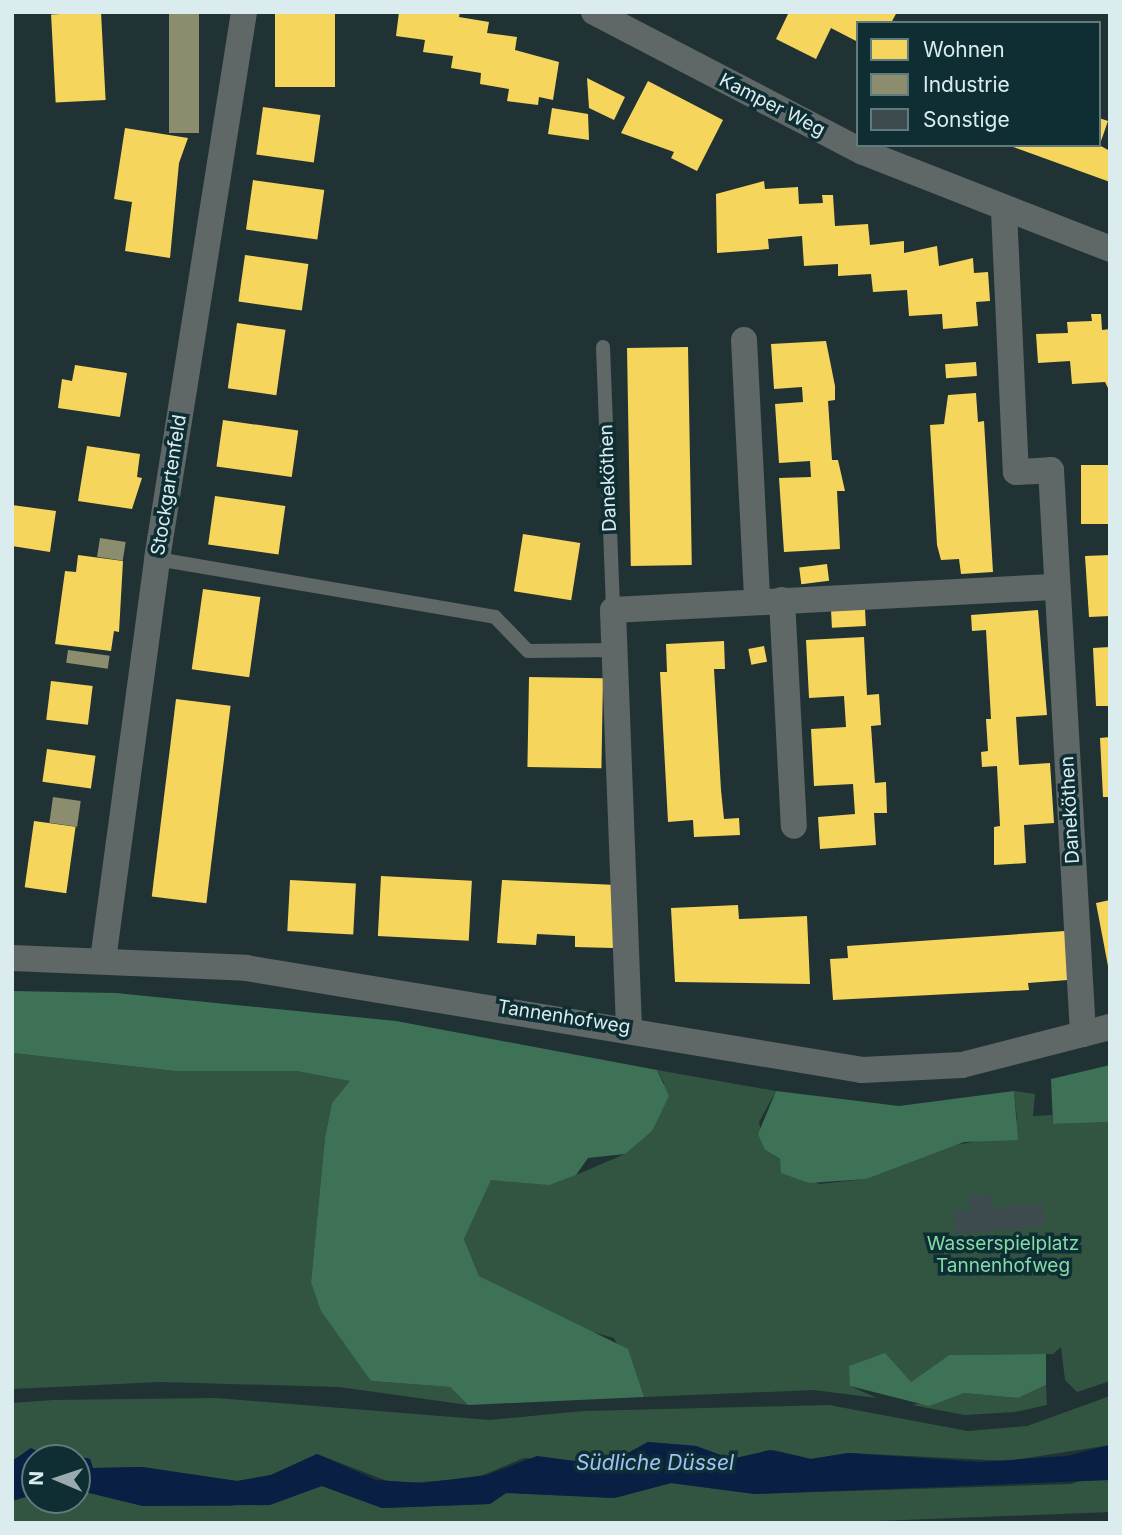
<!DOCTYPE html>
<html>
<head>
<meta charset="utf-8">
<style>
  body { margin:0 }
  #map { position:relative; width:1122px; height:1535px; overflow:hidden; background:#213235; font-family:Inter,sans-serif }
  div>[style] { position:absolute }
  .green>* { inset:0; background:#315541 }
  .forest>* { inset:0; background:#3e7256 }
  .water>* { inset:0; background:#0a1f44 }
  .homes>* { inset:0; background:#f6d55c; transform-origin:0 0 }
  .industry>* { inset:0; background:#8c8c6e; transform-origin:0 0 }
  .building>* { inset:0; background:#3d4a4e }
  .service>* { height:14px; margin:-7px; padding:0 7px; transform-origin:7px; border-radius:7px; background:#5f6767 }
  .minor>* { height:26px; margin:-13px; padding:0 13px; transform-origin:13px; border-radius:13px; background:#5f6767 }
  span { translate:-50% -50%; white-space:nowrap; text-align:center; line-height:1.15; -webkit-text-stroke:7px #0e2e33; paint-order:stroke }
  .street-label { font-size:19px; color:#dbecef }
  .park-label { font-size:19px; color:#84daa8 }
  .water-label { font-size:21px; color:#a0c1fa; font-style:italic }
  .frame { position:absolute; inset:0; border:14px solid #dbecef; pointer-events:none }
  .legend { position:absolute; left:856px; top:21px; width:245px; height:126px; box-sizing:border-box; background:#0e2e33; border:2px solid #607a7e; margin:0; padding:9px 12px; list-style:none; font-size:21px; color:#dbecef }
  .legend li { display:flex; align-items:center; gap:14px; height:35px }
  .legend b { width:35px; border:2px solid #607a7e }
  .north { position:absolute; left:21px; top:1444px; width:70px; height:70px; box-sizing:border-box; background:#0e2e33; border:2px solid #607a7e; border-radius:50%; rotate:272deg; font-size:19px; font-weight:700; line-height:28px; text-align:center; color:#dbecef }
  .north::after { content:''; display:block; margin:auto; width:24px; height:32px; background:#9aabae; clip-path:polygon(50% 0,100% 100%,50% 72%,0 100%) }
</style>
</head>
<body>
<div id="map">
  <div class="green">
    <div style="clip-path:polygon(12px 1053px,175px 1071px,296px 1071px,351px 1081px,332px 1103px,325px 1137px,311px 1282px,371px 1381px,450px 1387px,468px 1405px,339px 1387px,161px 1382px,12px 1389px)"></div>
    <div style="clip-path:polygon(657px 1070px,776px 1091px,759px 1122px,765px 1150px,819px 1184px,865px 1179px,935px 1148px,979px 1141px,1017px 1120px,1014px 1091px,1035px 1094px,1033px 1116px,1052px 1115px,1053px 1124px,1110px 1122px,1110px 1381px,1077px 1392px,1065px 1380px,1061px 1347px,1053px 1354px,949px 1355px,911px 1382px,850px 1366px,850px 1386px,877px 1398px,814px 1390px,644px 1397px,614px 1338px,575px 1327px,479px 1276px,464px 1239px,491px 1179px,576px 1175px,625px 1154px,664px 1083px)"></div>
    <div style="clip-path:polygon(1046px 1385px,1047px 1405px,1015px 1412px,965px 1415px,912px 1405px,964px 1393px,1018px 1398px)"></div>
    <div style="clip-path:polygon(1110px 1396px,1110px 1445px,1008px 1461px,849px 1453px,811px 1459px,774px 1450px,732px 1459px,696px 1446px,648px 1442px,607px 1465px,524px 1458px,476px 1478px,395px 1484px,317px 1454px,271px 1475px,237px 1481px,142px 1467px,93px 1468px,90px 1459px,51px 1458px,40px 1449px,12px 1460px,12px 1403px,53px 1400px,216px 1398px,490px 1420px,584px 1411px,829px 1405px,968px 1431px,1027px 1426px)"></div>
    <div style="clip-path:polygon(1090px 1477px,1110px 1480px,1110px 1512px,828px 1523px,12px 1523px,12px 1501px,35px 1494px,35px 1500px,77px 1500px,77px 1490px,143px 1506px,231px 1506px,322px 1486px,382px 1508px,490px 1504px,506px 1493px,615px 1498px,671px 1483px,755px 1494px,1071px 1484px)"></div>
  </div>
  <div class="forest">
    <div style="clip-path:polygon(12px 991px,116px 993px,396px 1021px,657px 1070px,669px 1096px,652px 1131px,625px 1154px,588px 1158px,576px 1175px,549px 1185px,491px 1180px,464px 1239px,479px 1276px,628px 1349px,644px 1397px,468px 1405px,450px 1387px,371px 1381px,321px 1311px,311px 1282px,325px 1137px,332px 1103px,350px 1081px,296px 1071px,175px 1071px,12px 1053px)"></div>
    <div style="clip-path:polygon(1110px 1065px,1110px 1122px,1053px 1124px,1051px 1079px)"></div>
    <div style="clip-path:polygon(776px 1091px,899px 1106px,1014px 1091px,1018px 1140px,964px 1142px,866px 1179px,809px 1183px,781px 1173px,780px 1159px,765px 1150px,758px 1134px)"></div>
    <div style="clip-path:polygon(885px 1353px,911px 1382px,949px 1355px,1046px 1354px,1046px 1385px,1018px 1398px,964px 1393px,929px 1406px,850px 1386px,849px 1366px)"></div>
  </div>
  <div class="water">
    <div style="clip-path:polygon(648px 1442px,696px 1446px,731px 1459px,770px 1450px,811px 1459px,848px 1453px,980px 1462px,1067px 1456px,1110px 1445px,1110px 1480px,755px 1494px,671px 1483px,614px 1498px,506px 1493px,490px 1504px,382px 1508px,322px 1486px,270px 1505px,143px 1506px,77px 1490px,77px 1458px,59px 1458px,73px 1455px,90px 1459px,93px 1468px,142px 1467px,237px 1481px,271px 1475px,317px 1454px,376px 1480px,422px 1483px,487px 1475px,537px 1456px,606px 1465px)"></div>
    <div style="clip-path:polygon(31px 1448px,51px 1458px,35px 1458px,35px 1494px,12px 1501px,12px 1461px)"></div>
  </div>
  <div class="homes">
    <div style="left:101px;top:12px;width:88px;height:50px;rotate:87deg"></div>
    <div style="left:275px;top:12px;width:60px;height:75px"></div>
    <div style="clip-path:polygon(399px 12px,460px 12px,459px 17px,489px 22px,487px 33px,517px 37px,515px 50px,559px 62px,553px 100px,539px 97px,538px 105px,507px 101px,509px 89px,480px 84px,481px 73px,451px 68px,453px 56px,423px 52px,425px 40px,396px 36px)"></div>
    <div style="clip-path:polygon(789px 12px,897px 12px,891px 23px,858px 23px,858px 42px,831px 28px,816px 59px,776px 39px)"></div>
    <div style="clip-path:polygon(587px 78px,625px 97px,614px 120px,589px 108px)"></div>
    <div style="clip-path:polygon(648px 81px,723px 120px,697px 171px,671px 158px,674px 152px,621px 133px)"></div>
    <div style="left:263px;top:107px;width:58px;height:48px;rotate:8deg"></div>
    <div style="clip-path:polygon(552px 108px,588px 114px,589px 140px,548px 134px)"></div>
    <div style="clip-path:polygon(1099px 118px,1108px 121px,1100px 144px,1099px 144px)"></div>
    <div style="clip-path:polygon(125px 128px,188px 138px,179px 163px,170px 258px,125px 251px,132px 202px,114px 199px)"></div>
    <div style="clip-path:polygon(1008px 145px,1099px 145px,1110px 151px,1110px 182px)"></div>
    <div style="left:253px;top:180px;width:72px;height:50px;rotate:8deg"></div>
    <div style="clip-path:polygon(764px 181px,765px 189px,798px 187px,799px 204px,823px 203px,822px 195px,833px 195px,835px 226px,868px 224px,870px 245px,904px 241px,904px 253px,937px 246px,939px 266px,973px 258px,974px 273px,988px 272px,990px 301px,976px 302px,978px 326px,943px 329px,942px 314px,909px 316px,907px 290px,873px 292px,871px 274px,838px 276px,838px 264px,804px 266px,802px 236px,768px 239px,769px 249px,717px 253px,716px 194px)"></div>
    <div style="left:245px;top:255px;width:64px;height:47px;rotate:8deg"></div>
    <div style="clip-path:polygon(1091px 314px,1101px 314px,1102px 330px,1110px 329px,1110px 392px,1105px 382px,1072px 384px,1070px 361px,1038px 363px,1036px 334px,1068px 333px,1067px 322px,1092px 321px)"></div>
    <div style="left:237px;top:323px;width:49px;height:66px;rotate:8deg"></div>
    <div style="clip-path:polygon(826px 341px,835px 386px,835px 400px,828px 401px,832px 460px,838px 460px,845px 491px,837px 491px,840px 549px,784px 552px,779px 478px,811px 477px,810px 461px,779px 463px,775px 404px,803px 402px,802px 387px,774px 389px,771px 344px)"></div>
    <div style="left:688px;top:347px;width:218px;height:61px;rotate:89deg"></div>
    <div style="left:976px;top:362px;width:14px;height:31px;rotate:86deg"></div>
    <div style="clip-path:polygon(75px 365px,127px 373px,120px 417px,58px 408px,62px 379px,72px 381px)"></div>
    <div style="clip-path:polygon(976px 393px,978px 422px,984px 421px,993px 572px,961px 574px,959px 559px,941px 560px,937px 545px,930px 425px,944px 424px,948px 395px)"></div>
    <div style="left:223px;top:420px;width:76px;height:47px;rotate:8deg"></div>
    <div style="clip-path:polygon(87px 446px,140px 454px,137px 477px,142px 478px,132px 509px,78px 501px)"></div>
    <div style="left:1110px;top:465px;width:59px;height:29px;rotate:90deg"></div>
    <div style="left:215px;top:496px;width:71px;height:49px;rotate:8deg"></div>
    <div style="clip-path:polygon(12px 505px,56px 511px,50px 552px,12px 546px)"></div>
    <div style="left:523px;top:534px;width:58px;height:58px;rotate:9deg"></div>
    <div style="clip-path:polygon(78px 555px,123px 561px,119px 632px,114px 631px,111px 651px,55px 644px,65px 571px,76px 572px)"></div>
    <div style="clip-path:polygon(1110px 555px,1110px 616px,1089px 617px,1085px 556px)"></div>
    <div style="left:827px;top:564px;width:17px;height:28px;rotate:83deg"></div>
    <div style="left:203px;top:589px;width:58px;height:81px;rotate:8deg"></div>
    <div style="left:865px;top:609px;width:17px;height:34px;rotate:87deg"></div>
    <div style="clip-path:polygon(1038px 610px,1047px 715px,1016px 717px,1019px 765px,1050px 763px,1054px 823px,1024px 825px,1026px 863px,994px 865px,994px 827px,1000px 826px,997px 766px,982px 767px,981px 752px,988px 751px,986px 719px,991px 719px,986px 630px,972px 631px,971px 615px)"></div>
    <div style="clip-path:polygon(864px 637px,867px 695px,879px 694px,881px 725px,871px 726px,875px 783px,886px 782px,887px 813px,874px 813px,876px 845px,820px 849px,818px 817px,855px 814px,853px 784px,814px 786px,811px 729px,846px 727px,844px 696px,809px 698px,806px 640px)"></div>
    <div style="clip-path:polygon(724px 641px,725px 669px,714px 669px,721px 790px,724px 819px,739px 818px,740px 835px,694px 837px,693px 820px,668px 822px,660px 672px,667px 672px,666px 644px)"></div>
    <div style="left:764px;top:646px;width:16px;height:16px;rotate:79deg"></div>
    <div style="clip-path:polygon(1110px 647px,1110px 706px,1096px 706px,1093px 648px)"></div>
    <div style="left:529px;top:677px;width:74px;height:90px;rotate:1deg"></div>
    <div style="left:51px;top:681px;width:42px;height:39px;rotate:7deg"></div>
    <div style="left:176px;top:699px;width:55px;height:199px;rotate:7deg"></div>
    <div style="clip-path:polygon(1110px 737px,1110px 797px,1103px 797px,1100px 738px)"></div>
    <div style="left:47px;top:749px;width:49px;height:33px;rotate:8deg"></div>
    <div style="left:34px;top:821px;width:42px;height:67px;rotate:8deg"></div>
    <div style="left:381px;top:876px;width:91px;height:60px;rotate:3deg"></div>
    <div style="left:290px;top:880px;width:66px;height:51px;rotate:3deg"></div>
    <div style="clip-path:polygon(502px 880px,617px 885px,613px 948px,575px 947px,575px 936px,537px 934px,536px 945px,497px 943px)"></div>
    <div style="clip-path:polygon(1110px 900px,1110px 966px,1108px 966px,1096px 903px)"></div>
    <div style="clip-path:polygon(738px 905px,739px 919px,807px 916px,810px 984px,675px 982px,671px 908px)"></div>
    <div style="clip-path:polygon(1065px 931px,1068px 980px,1028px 983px,1029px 990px,833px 1000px,830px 959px,848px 958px,847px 946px)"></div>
  </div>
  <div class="industry">
    <div style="left:169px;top:12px;width:30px;height:121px"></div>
    <div style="left:100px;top:538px;width:26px;height:19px;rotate:9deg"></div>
    <div style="left:68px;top:650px;width:42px;height:13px;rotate:8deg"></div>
    <div style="left:53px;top:797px;width:28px;height:26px;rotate:8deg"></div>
  </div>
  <div class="building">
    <div style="clip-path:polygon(991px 1194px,993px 1208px,1043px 1203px,1045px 1227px,956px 1234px,953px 1211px,971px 1210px,969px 1196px)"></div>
  </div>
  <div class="service">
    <div style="left:603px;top:347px;width:263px;rotate:87.8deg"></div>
    <div style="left:157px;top:559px;width:343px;rotate:9.7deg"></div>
    <div style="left:495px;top:617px;width:47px;rotate:45.9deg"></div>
    <div style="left:528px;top:651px;width:87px;rotate:-0.7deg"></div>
  </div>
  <div class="minor">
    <div style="left:594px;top:12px;width:303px;rotate:27.5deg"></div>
    <div style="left:863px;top:152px;width:265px;rotate:21.4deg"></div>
    <div style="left:1004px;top:211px;width:261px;rotate:87.4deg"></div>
    <div style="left:1016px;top:472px;width:35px;rotate:-3deg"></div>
    <div style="left:1051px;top:470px;width:565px;rotate:86.75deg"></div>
    <div style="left:744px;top:340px;width:261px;rotate:87.1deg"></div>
    <div style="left:782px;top:600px;width:226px;rotate:87deg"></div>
    <div style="left:12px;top:958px;width:234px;rotate:2.4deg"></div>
    <div style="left:246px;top:968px;width:624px;rotate:9.4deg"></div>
    <div style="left:862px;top:1070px;width:100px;rotate:-2.9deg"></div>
    <div style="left:962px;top:1065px;width:153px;rotate:-14.4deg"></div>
    <div style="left:103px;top:960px;width:405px;rotate:-82.3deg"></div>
    <div style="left:157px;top:559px;width:554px;rotate:-80.96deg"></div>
    <div style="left:629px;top:1028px;width:418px;rotate:-92.2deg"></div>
    <div style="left:613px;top:610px;width:445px;rotate:-3deg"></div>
  </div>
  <div class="street-label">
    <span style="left:772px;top:105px;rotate:27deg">Kamper Weg</span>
    <span style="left:608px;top:478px;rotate:-92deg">Daneköthen</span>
    <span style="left:169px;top:485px;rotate:-81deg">Stockgartenfeld</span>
    <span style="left:1070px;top:810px;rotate:-93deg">Daneköthen</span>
    <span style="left:564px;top:1017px;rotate:9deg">Tannenhofweg</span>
  </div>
  <div class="park-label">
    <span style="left:1003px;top:1255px">Wasserspielplatz<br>Tannenhofweg</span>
  </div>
  <div class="water-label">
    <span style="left:655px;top:1463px">Südliche Düssel</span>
  </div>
  <div class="frame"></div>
  <ul class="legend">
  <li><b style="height:19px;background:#f6d55c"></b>Wohnen</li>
  <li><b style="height:19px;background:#8c8c6e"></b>Industrie</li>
  <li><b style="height:19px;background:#3d4a4e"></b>Sonstige</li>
  </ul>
  <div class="north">N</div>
</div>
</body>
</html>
